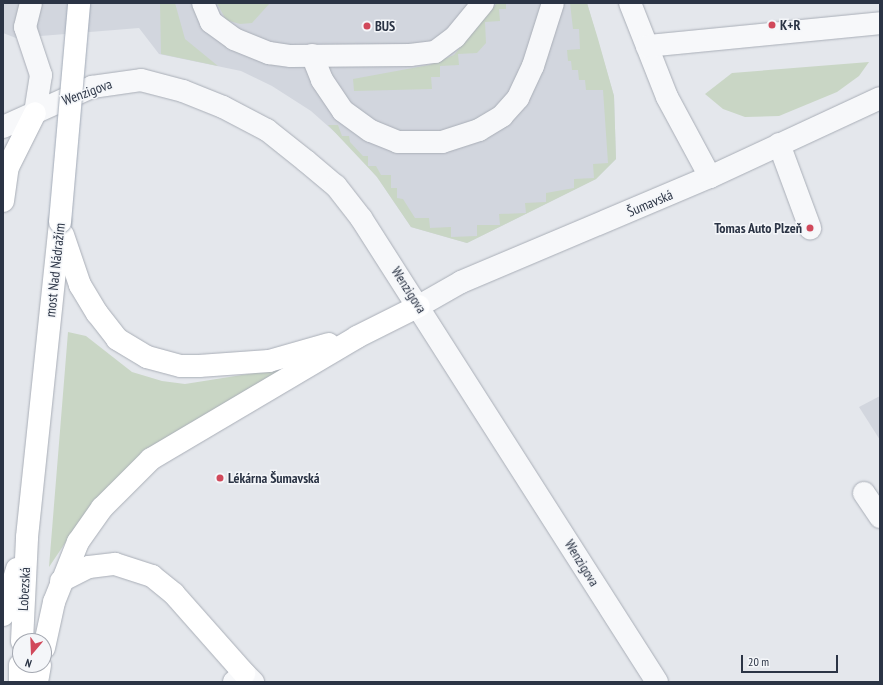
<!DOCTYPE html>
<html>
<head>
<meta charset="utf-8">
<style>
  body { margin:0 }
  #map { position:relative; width:883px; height:685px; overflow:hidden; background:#e4e7ec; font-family:"PT Sans Narrow",sans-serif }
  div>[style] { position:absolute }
  .built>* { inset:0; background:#d2d6de }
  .green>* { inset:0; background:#c9d6c5 }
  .roads { filter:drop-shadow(0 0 1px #a9aeb7) drop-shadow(0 0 1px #a9aeb7) }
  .minor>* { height:22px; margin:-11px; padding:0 11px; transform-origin:11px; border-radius:11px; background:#f7f8fa }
  .major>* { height:22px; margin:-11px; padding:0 11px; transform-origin:11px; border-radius:11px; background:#fff }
  .bridges { filter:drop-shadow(0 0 1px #a3abb8) drop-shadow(0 0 1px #a3abb8) }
  .major-bridge>* { height:22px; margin:-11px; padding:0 11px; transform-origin:11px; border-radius:11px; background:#fff }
  .dots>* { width:11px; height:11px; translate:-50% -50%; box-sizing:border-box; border:2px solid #f4f6f9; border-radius:50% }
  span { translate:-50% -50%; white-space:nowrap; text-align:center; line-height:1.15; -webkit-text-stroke:3px #f4f6f9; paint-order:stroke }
  .poi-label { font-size:14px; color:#2b3445; font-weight:700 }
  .left { translate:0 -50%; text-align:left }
  .right { translate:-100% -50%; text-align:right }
  .street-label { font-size:14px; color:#2b3445 }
  .frame { position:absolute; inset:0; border:4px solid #2b3445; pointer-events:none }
  .north { position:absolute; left:12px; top:633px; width:40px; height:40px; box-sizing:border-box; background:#f4f6f9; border:1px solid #a4a8b1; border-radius:50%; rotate:199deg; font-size:11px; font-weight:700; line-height:16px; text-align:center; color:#2b3445 }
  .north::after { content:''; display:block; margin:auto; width:14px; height:18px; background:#d1495b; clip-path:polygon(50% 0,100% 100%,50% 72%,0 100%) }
  .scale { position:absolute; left:741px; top:655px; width:97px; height:18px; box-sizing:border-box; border:2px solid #2b3445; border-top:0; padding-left:5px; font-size:12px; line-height:14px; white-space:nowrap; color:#2b3445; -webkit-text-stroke:3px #f4f6f9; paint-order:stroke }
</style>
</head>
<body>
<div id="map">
  <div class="built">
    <div style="clip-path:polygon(3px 3px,587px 3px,614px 96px,616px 159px,596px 179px,467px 243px,411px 227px,377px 177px,347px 143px,311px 111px,272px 86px,241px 71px,159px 54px,139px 28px,16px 38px,3px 33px)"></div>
    <div style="clip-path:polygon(880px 396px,880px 440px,859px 407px)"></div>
  </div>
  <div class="green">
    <div style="clip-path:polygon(160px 3px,175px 3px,185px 39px,218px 66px,161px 54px)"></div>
    <div style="clip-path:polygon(217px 3px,270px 3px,252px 23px,240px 24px,226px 20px)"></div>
    <div style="clip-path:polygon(497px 3px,506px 3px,506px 9px,499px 9px,500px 21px,485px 22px,486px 43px,477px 53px,458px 54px,459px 65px,440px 66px,440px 77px,431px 77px,432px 89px,354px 91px,353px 79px,429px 65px,454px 55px)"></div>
    <div style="clip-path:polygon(570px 3px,587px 3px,598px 39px,614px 96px,616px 159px,596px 179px,467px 243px,411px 227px,377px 177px,328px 125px,338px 125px,342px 136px,349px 136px,350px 142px,363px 156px,368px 156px,368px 166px,376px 166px,381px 175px,391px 175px,391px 188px,397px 188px,397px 198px,403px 199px,415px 218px,429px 218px,430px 228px,451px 227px,451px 237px,477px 236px,477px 225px,500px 225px,499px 214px,526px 213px,525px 203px,546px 202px,546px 193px,574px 188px,574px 179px,594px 178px,593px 164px,608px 163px,603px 90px,586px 90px,585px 80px,579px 80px,578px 70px,572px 70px,571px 61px,568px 61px,567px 50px,580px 49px,579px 29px,573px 29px)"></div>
    <div style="clip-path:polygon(869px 62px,859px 76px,837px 92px,779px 116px,745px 117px,723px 109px,705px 94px,732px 73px)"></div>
    <div style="clip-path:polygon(68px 332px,86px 336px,132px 372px,162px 381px,185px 384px,285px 368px,284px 373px,143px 451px,84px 515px,49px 567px)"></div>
  </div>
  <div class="roads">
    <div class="minor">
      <div style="left:31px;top:3px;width:25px;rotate:104deg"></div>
      <div style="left:25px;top:27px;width:51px;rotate:71.6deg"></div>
      <div style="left:41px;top:75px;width:38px;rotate:99deg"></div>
      <div style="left:203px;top:3px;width:21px;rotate:67deg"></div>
      <div style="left:211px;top:22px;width:29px;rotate:36deg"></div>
      <div style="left:234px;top:39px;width:38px;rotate:22deg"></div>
      <div style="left:269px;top:53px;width:22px;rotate:8deg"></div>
      <div style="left:291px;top:56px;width:119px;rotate:-0.5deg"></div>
      <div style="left:410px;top:55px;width:25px;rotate:-7deg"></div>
      <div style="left:435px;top:52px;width:25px;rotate:-37deg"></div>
      <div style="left:455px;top:37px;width:44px;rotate:-50.5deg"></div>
      <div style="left:630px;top:3px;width:101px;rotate:68.5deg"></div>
      <div style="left:667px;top:97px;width:91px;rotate:61.7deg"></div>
      <div style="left:647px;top:46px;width:234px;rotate:-5.6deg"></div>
      <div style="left:312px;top:55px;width:27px;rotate:68deg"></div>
      <div style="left:322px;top:80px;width:37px;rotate:56deg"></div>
      <div style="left:343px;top:111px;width:34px;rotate:36deg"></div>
      <div style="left:371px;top:131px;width:29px;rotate:22deg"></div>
      <div style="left:398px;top:142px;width:44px"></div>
      <div style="left:442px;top:142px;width:39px;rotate:-18deg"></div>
      <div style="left:479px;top:130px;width:27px;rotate:-31deg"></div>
      <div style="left:502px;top:116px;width:24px;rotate:-48deg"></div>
      <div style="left:518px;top:98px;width:35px;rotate:-65deg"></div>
      <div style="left:533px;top:66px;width:66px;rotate:-72.4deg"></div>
      <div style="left:3px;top:127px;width:98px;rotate:-24.2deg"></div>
      <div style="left:92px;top:87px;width:49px;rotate:-8.1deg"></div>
      <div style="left:141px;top:80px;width:43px;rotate:14.7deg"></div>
      <div style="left:183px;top:91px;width:43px;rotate:21.8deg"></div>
      <div style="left:223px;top:107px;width:50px;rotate:27.6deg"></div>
      <div style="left:267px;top:130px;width:50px;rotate:38.5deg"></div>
      <div style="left:306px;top:161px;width:39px;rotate:40deg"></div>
      <div style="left:336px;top:186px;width:41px;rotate:52deg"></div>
      <div style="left:361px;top:218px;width:550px;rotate:57.46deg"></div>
      <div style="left:779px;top:144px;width:90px;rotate:69.7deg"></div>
      <div style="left:419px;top:306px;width:48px;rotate:-29.7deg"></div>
      <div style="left:461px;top:282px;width:270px;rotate:-22.9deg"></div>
      <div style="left:710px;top:177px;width:187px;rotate:-24.9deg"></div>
      <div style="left:864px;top:493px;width:29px;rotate:56deg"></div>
      <div style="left:234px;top:682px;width:13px;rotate:-42deg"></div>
      <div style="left:244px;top:673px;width:13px;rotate:45deg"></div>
    </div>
    <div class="major">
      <div style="left:3px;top:201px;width:34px;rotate:-82deg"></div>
      <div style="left:8px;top:167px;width:60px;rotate:-63.4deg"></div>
      <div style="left:63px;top:235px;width:53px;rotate:71.2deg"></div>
      <div style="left:80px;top:285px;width:33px;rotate:59deg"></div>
      <div style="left:97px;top:313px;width:33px;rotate:52deg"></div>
      <div style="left:117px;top:339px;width:35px;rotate:31deg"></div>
      <div style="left:147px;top:357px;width:35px;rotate:15deg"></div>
      <div style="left:181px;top:366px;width:18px"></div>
      <div style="left:199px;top:366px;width:70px;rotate:-4.1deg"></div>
      <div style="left:269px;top:361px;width:62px;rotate:-15.8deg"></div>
      <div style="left:61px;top:581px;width:31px;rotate:-27deg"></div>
      <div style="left:89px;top:567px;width:26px;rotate:-7deg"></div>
      <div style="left:115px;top:564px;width:39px;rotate:18deg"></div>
      <div style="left:152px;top:576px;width:28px;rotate:39deg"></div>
      <div style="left:174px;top:594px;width:106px;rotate:48.5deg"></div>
      <div style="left:3px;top:615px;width:48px;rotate:-73.1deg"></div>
      <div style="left:22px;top:641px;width:104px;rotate:-87.2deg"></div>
      <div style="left:27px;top:537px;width:317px;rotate:-84deg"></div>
      <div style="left:44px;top:648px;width:47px;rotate:-77.7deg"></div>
      <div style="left:54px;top:602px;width:65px;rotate:-68.2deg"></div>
      <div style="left:78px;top:542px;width:42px;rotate:-54.8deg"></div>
      <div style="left:102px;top:508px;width:69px;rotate:-45deg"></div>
      <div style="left:151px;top:459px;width:239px;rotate:-30.6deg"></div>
      <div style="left:357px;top:337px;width:69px;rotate:-26.6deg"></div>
      <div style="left:20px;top:682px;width:17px;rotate:-90deg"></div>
      <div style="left:37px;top:682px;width:17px;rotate:-80deg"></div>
    </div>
  </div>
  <div class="bridges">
    <div class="major-bridge">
      <div style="left:60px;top:222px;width:220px;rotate:-85deg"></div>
    </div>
  </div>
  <div class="dots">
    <div style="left:772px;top:25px;background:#d1495b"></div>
    <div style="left:367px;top:26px;background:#d1495b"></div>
    <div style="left:810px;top:228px;background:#d1495b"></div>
    <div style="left:220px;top:478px;background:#d1495b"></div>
  </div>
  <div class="poi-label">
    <span class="left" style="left:780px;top:25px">K+R</span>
    <span class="left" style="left:375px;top:26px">BUS</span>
    <span class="right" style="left:802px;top:228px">Tomas Auto Plzeň</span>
    <span class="left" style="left:228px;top:478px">Lékárna Šumavská</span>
  </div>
  <div class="street-label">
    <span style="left:87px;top:92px;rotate:-20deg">Wenzigova</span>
    <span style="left:650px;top:203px;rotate:-23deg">Šumavská</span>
    <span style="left:55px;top:270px;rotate:-84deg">most Nad Nádražím</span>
    <span style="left:409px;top:290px;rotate:57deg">Wenzigova</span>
    <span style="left:582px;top:563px;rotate:58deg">Wenzigova</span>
    <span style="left:24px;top:589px;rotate:-87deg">Lobezská</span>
  </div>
  <div class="frame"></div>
  <div class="north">N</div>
  <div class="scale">20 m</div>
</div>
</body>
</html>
